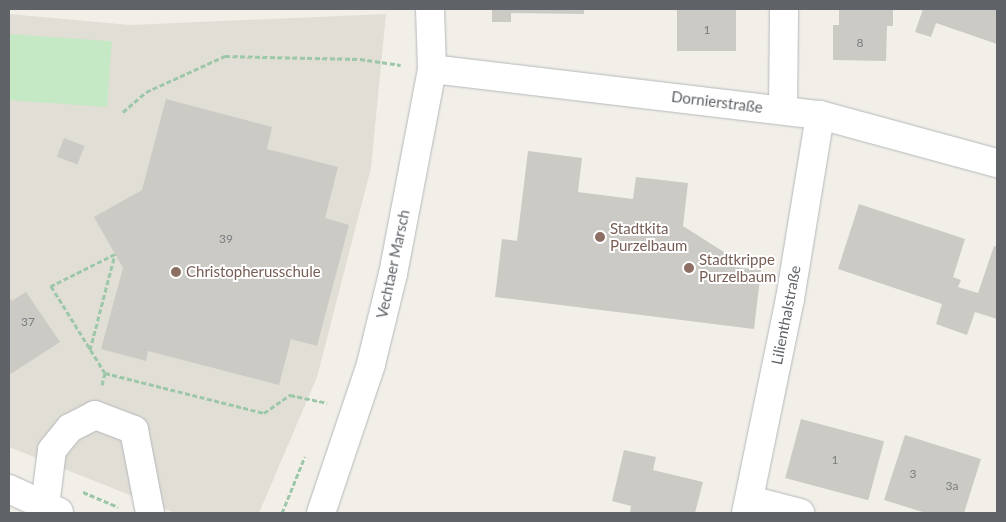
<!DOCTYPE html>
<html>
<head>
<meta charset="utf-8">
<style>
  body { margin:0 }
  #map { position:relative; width:1006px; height:522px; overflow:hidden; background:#f1efe8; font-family:Lato,sans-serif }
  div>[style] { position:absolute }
  .education>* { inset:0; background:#e1ded6 }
  .green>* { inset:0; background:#c5e8c5; transform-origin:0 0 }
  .building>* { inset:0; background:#cccac5; transform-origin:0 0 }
  .path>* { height:3px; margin-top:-1.5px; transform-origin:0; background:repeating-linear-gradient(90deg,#9cc7a9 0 5px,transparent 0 7.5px) }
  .roads { filter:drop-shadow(0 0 1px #b5b8bc) drop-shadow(0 0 1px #b5b8bc) }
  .minor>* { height:28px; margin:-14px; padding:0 14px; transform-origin:14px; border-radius:14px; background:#fff }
  .dots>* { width:14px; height:14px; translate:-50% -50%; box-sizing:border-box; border:2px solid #fff; border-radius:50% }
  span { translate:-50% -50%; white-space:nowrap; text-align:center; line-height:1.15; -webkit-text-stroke:4px #fff; paint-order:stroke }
  .number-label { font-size:12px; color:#7a7d7f }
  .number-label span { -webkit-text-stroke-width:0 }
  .street-label { font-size:15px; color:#5f6368 }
  .education-label { font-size:15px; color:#785e54 }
  .left { translate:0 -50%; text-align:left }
  .frame { position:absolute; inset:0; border:10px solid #5f6368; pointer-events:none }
</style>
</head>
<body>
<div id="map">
  <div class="education">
    <div style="clip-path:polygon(9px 14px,130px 25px,386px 14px,371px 168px,317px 377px,259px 513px,175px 513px,9px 447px)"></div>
  </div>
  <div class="green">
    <div style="left:9px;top:34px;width:103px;height:66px;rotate:4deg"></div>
  </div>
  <div class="building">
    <div style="clip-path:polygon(492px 9px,584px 9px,584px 14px,511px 13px,511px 22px,492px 22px)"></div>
    <div style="left:677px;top:9px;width:59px;height:42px"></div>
    <div style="clip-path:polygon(839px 9px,893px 9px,893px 26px,887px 26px,886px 61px,833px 60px,833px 25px,839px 25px)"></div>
    <div style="clip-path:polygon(923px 9px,997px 9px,997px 44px,936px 23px,931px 37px,915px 32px)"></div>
    <div style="clip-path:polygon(166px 99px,272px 127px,267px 149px,338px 167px,325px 218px,349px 225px,317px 346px,291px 339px,279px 385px,148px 351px,146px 361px,101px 349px,123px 268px,94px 217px,142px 190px)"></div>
    <div style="left:64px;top:138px;width:22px;height:20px;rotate:21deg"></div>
    <div style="clip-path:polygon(528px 151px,582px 158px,578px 192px,633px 199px,636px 177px,688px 183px,683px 226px,735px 259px,734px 267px,761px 270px,754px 329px,495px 297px,502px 239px,517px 241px)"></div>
    <div style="clip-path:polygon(859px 204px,965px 239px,953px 277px,961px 280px,958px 287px,978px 293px,994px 246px,997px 247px,997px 319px,975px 312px,967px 335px,936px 324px,942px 304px,838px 269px)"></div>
    <div style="clip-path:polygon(26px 292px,60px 342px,9px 375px,9px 297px,12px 301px)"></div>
    <div style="left:801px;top:419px;width:86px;height:61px;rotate:15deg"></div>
    <div style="clip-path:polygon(905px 435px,981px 459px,964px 513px,926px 513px,884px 500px)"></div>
    <div style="clip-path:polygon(624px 450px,656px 457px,653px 470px,703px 482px,695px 513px,630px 513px,631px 506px,612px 501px)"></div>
  </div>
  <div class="path">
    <div style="left:123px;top:112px;width:30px;rotate:-41deg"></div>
    <div style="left:146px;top:92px;width:87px;rotate:-24.5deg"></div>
    <div style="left:225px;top:56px;width:135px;rotate:1.3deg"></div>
    <div style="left:360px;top:59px;width:41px;rotate:8.3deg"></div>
    <div style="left:90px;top:350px;width:99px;rotate:-75.4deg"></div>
    <div style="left:115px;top:254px;width:72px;rotate:153.4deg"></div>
    <div style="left:51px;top:286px;width:102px;rotate:58.2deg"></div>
    <div style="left:105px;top:373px;width:164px;rotate:14.1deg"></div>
    <div style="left:264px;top:413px;width:32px;rotate:-35deg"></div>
    <div style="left:290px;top:395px;width:38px;rotate:12deg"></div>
    <div style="left:102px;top:385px;width:12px;rotate:-76deg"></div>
    <div style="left:83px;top:492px;width:38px;rotate:23deg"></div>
    <div style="left:282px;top:513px;width:61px;rotate:-68deg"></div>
  </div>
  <div class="roads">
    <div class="minor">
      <div style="left:432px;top:69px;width:391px;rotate:6.8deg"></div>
      <div style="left:820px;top:115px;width:183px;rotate:15.2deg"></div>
      <div style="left:783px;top:109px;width:100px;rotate:-89.4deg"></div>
      <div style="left:9px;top:489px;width:55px;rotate:24.7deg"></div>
      <div style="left:750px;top:500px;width:52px;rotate:14.6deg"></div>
      <div style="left:45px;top:506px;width:56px;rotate:-82.9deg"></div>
      <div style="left:52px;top:450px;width:28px;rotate:-51deg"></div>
      <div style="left:70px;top:428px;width:28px;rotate:-27deg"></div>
      <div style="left:95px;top:415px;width:42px;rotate:21deg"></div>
      <div style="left:134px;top:430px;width:85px;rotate:79.1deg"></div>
      <div style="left:321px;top:513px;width:157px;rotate:-71.4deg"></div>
      <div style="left:371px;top:364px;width:93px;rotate:-76.3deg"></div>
      <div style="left:393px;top:274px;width:209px;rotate:-79.2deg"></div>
      <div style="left:432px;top:69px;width:60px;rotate:-91.9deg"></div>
      <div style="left:746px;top:513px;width:218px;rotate:-78.4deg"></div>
      <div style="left:790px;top:299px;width:186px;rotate:-80.7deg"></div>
    </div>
  </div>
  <div class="dots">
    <div style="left:600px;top:237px;background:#8d6e63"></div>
    <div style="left:689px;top:268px;background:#8d6e63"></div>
    <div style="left:176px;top:272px;background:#8d6e63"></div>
  </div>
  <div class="number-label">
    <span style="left:707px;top:30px">1</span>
    <span style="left:860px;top:43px">8</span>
    <span style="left:226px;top:239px">39</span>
    <span style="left:28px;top:322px">37</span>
    <span style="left:835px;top:460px">1</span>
    <span style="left:913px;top:474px">3</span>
    <span style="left:952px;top:486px">3a</span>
  </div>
  <div class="street-label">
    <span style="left:717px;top:102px;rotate:7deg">Dornierstraße</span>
    <span style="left:393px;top:264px;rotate:-78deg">Vechtaer Marsch</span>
    <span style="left:786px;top:315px;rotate:-79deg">Lilienthalstraße</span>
  </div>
  <div class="education-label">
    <span class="left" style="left:610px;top:237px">Stadtkita<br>Purzelbaum</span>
    <span class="left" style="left:699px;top:268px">Stadtkrippe<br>Purzelbaum</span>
    <span class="left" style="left:186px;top:272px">Christopherusschule</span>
  </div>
  <div class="frame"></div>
</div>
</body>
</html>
